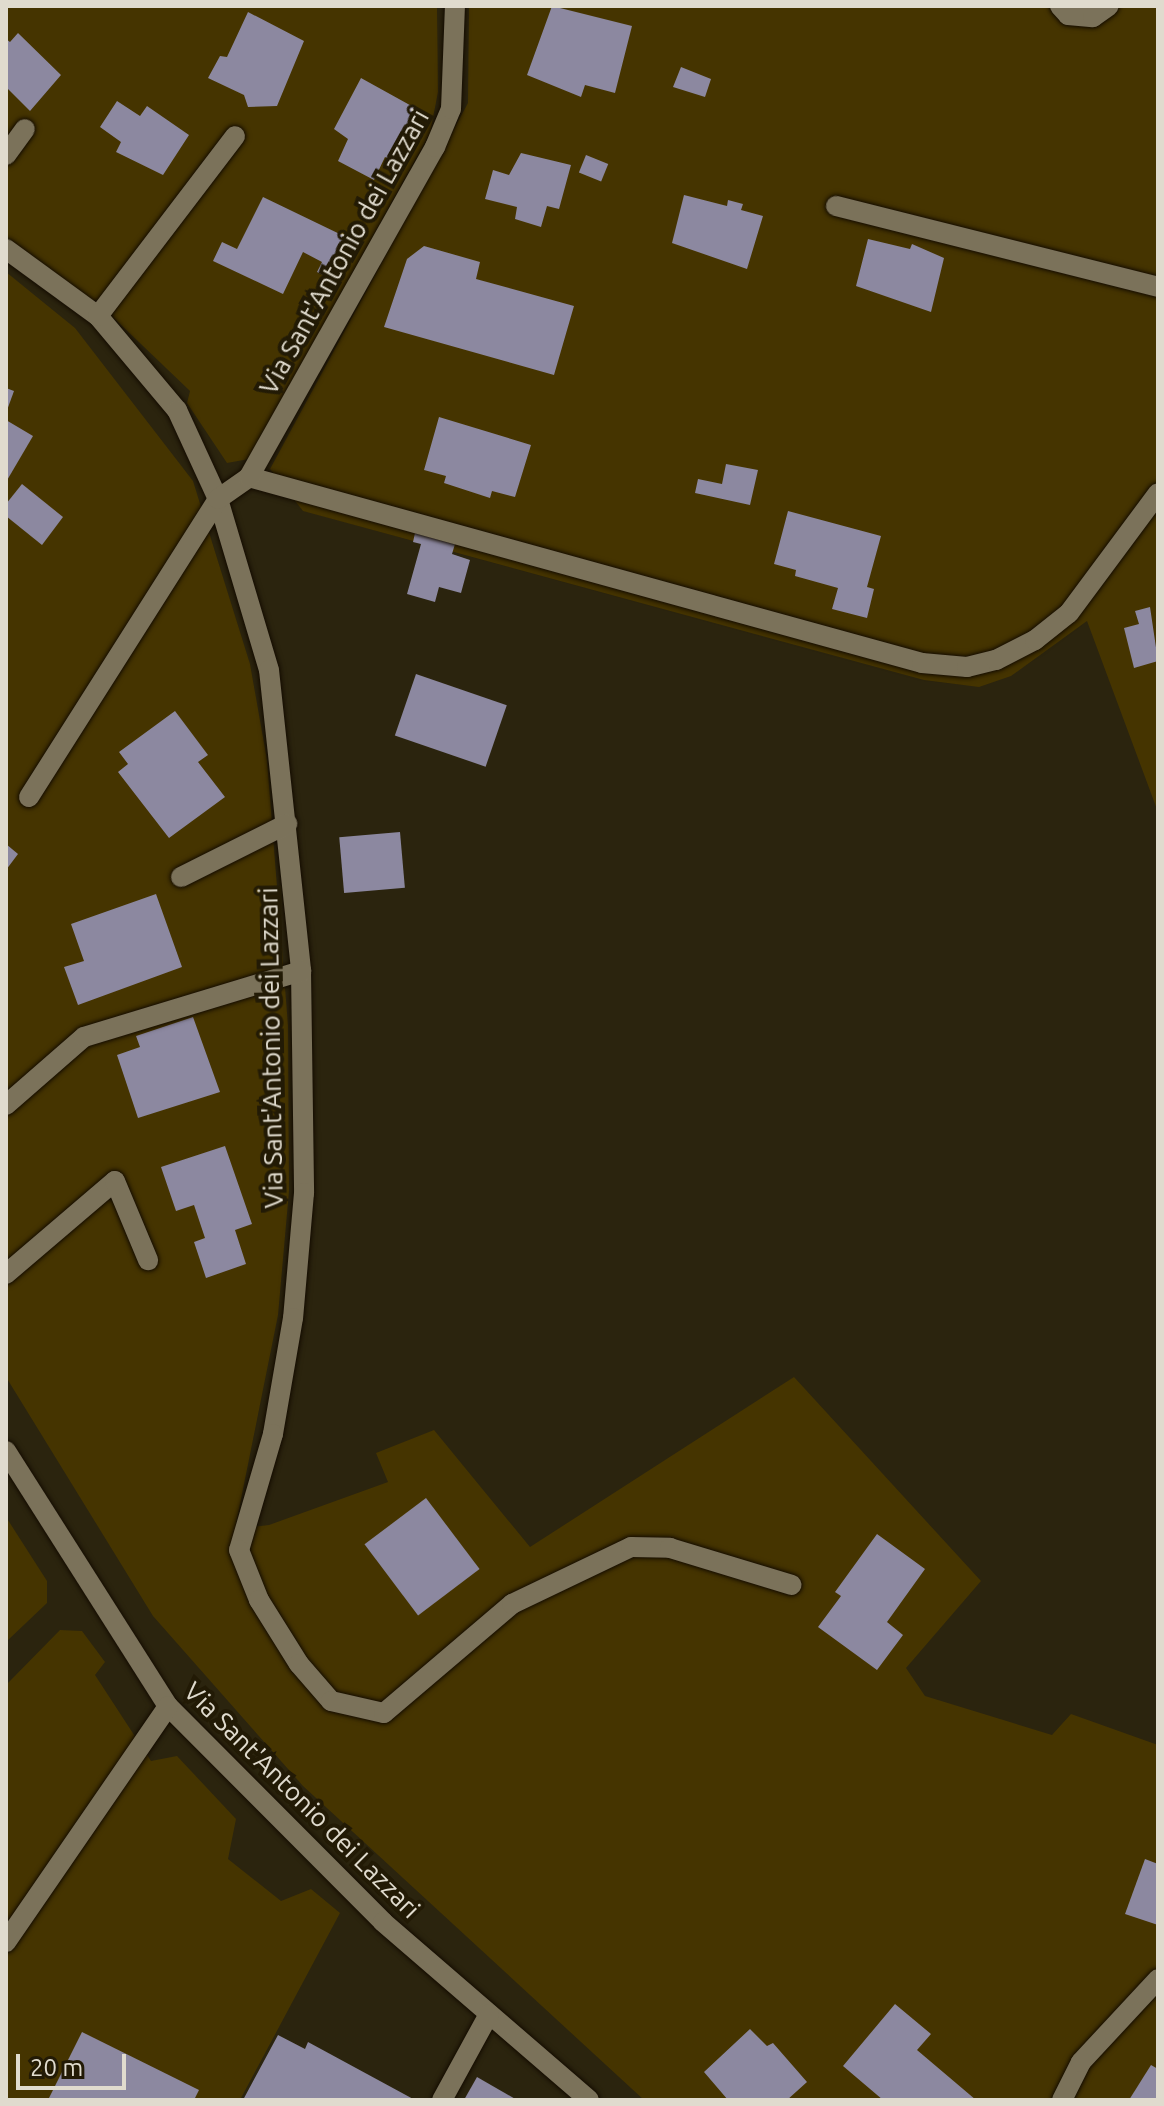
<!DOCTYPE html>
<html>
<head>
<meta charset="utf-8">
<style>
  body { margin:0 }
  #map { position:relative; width:1164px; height:2106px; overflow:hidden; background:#2b240e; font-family:Ubuntu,sans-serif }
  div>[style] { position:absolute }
  .green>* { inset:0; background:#453400 }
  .building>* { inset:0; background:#8c88a0; transform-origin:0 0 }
  .roads { filter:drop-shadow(0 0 2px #140c00) drop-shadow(0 0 2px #140c00) }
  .minor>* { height:20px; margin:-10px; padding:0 10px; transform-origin:10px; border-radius:10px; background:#7b725a }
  span { translate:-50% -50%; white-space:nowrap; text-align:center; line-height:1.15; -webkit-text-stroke:8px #221a05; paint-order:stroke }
  .street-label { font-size:26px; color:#e0dbce }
  .frame { position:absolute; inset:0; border:8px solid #e0dbce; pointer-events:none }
  .scale { position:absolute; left:16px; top:2054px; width:110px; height:36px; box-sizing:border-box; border:4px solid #e0dbce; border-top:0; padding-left:10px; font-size:24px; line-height:28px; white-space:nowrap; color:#e0dbce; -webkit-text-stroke:6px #221a05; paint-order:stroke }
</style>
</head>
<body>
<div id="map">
  <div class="green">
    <div style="clip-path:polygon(6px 6px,437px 6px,438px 92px,430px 133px,249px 459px,227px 463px,187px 403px,190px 391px,95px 300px,85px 300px,6px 240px)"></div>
    <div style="clip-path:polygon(469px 6px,1158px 6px,1158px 812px,1087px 621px,1011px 676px,979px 687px,924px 680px,303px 511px,270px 469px,468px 103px)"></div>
    <div style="clip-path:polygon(6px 272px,75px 328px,193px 481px,250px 664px,267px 760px,288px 1025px,289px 1191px,278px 1315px,235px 1529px,269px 1525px,388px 1482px,376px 1453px,434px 1430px,530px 1547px,794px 1377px,981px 1581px,906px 1668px,925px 1696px,1052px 1735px,1071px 1714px,1158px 1745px,1158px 2100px,644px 2100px,303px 1786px,153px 1616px,6px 1377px)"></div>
    <div style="clip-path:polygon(6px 1517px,47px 1581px,47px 1603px,6px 1642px)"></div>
    <div style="clip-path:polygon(60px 1630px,82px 1631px,105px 1662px,95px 1675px,151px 1761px,177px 1756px,236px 1819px,228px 1859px,281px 1901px,311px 1889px,340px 1913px,240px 2100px,6px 2100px,6px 1685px)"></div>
  </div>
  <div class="building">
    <div style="clip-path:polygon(552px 6px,632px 26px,615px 93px,585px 85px,581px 97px,527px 75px)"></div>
    <div style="clip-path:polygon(248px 12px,304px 41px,277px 106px,248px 107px,244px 95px,208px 78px,220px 56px,227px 57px)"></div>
    <div style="clip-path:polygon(18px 33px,61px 75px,30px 111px,6px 87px,6px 39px,10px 42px)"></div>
    <div style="clip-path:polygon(681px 67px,711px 79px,705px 97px,673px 87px)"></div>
    <div style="clip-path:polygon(361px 78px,417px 109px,393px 161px,385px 157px,374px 180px,338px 161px,348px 139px,334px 129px)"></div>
    <div style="clip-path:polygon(117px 101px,140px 116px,147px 106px,189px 135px,163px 175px,116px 152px,121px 142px,100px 127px)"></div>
    <div style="clip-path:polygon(521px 153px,571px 165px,559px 209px,547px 206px,541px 227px,515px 219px,517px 207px,485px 199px,493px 170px,509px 175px)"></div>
    <div style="left:586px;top:155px;width:24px;height:19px;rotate:22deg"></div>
    <div style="clip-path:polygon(684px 195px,727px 206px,728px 200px,743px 204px,741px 210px,763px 216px,747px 269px,672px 243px)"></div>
    <div style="clip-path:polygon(263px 197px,348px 238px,329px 278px,317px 272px,322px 262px,303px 252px,283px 294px,213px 261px,222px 242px,237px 249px)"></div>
    <div style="clip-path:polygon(868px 239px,910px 249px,912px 244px,944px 258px,931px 312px,856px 286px)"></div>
    <div style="clip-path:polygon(424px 246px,480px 262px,476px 279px,574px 306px,554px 375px,384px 327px,407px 259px)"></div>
    <div style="clip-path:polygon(6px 388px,14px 391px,6px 413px)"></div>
    <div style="clip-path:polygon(439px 417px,531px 445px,515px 497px,492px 491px,490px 498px,444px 483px,446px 476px,424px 470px)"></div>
    <div style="clip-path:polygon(6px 420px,33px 436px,6px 482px)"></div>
    <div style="clip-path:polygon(726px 464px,758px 470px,750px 505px,695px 493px,698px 479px,722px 484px)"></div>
    <div style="clip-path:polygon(22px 484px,63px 517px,42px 545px,6px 516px,6px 504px)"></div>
    <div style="clip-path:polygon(788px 511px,881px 536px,867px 587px,874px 589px,867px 618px,832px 609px,838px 588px,795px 576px,796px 570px,774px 564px)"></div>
    <div style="clip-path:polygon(415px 533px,455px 544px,452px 554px,470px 560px,461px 593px,439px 587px,435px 602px,407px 594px,421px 544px,413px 542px)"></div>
    <div style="clip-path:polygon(1150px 607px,1158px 661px,1134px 668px,1124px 628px,1139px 624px,1135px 611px)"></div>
    <div style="left:416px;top:674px;width:96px;height:65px;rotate:19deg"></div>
    <div style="clip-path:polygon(175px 711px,208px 755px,198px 762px,225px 797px,169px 838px,118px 772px,128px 764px,119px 752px)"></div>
    <div style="left:400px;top:832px;width:56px;height:61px;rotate:85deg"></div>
    <div style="clip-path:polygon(6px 844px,18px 854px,6px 870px)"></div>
    <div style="clip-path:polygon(156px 894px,182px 967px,78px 1005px,64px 967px,84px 961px,71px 924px)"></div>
    <div style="clip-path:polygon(193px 1017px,220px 1092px,138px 1118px,117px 1055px,140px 1047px,136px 1036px)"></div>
    <div style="clip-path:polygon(225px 1146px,252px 1224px,235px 1230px,246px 1264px,206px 1278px,194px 1242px,205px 1238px,194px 1205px,176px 1211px,161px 1167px)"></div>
    <div style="left:426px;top:1498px;width:89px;height:77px;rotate:53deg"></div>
    <div style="clip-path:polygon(877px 1534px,925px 1569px,887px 1622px,903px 1635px,877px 1670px,818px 1627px,841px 1596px,835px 1592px)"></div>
    <div style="clip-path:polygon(1145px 1859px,1158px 1864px,1158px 1925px,1125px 1914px)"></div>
    <div style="clip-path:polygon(895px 2004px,931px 2034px,917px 2050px,976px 2100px,883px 2100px,843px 2066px)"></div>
    <div style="clip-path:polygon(750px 2029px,767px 2046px,773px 2043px,807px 2082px,787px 2100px,728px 2100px,704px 2072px)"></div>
    <div style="clip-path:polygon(82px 2032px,199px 2090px,194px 2100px,48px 2100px)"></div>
    <div style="clip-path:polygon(278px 2035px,305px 2049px,308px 2042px,415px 2100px,243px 2100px)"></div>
    <div style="clip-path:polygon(1151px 2065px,1158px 2069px,1158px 2100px,1129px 2100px)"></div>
    <div style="clip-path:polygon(477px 2077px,517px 2100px,464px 2100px)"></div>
  </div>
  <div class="roads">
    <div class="minor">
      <div style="left:1060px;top:6px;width:12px;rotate:48deg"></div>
      <div style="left:1068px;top:15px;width:25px;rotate:5deg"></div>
      <div style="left:1093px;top:17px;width:19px;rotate:-35deg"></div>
      <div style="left:6px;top:155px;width:32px;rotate:-54deg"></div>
      <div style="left:836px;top:206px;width:332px;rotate:14.1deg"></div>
      <div style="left:6px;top:249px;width:114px;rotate:36.1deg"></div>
      <div style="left:98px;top:316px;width:123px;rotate:50deg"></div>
      <div style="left:177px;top:410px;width:98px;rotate:65.3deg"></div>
      <div style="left:218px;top:499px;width:178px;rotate:73.4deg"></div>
      <div style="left:269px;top:670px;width:303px;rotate:83.9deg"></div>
      <div style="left:301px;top:971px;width:222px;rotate:89.2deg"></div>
      <div style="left:304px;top:1193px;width:125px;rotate:95deg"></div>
      <div style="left:293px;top:1318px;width:118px;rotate:99.8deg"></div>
      <div style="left:273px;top:1434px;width:121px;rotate:106.3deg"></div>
      <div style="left:239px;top:1550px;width:54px;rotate:68.2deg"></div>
      <div style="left:259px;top:1600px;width:75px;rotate:58deg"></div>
      <div style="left:299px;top:1664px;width:49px;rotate:49.1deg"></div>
      <div style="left:331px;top:1701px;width:54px;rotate:12.8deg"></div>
      <div style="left:384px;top:1713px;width:168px;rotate:-40.4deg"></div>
      <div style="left:512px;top:1604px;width:132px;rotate:-25.6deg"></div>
      <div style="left:631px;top:1547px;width:39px;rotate:1deg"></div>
      <div style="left:670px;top:1548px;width:127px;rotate:16.9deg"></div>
      <div style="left:98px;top:316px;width:226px;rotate:-52.7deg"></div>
      <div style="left:249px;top:477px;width:698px;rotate:15.45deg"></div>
      <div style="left:922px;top:663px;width:45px;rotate:5.1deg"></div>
      <div style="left:967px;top:667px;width:30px;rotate:-14deg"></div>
      <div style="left:996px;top:660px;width:44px;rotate:-27.1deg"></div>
      <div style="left:1035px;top:640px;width:43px;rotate:-38.5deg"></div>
      <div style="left:1069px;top:613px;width:149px;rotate:-53.4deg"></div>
      <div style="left:29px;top:797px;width:353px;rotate:-57.6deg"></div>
      <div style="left:218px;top:499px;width:38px;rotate:-35deg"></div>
      <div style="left:249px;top:477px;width:379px;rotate:-60.6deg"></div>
      <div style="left:435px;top:147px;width:41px;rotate:-67.2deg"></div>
      <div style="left:451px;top:109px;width:103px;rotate:-87.8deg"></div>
      <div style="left:181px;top:877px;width:119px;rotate:-26.6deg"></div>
      <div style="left:6px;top:1105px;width:103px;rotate:-41.1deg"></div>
      <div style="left:84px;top:1037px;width:227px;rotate:-16.9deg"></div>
      <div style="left:6px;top:1274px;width:143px;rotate:-40.5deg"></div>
      <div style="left:115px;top:1181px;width:86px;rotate:67.3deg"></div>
      <div style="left:6px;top:1451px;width:302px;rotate:57.6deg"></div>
      <div style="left:168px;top:1706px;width:305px;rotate:45.1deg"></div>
      <div style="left:383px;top:1922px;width:272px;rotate:40.8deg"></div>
      <div style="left:6px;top:1942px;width:286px;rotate:-55.5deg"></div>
      <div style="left:442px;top:2100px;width:98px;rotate:-61.3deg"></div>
      <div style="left:1062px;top:2100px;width:42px;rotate:-63.4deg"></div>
      <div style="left:1081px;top:2062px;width:113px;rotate:-47.1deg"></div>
    </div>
  </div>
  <div class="street-label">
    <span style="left:344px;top:252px;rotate:-61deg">Via Sant'Antonio dei Lazzari</span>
    <span style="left:271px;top:1048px;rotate:-91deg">Via Sant'Antonio dei Lazzari</span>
    <span style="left:302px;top:1800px;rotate:45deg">Via Sant'Antonio dei Lazzari</span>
  </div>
  <div class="frame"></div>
  <div class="scale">20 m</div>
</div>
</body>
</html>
